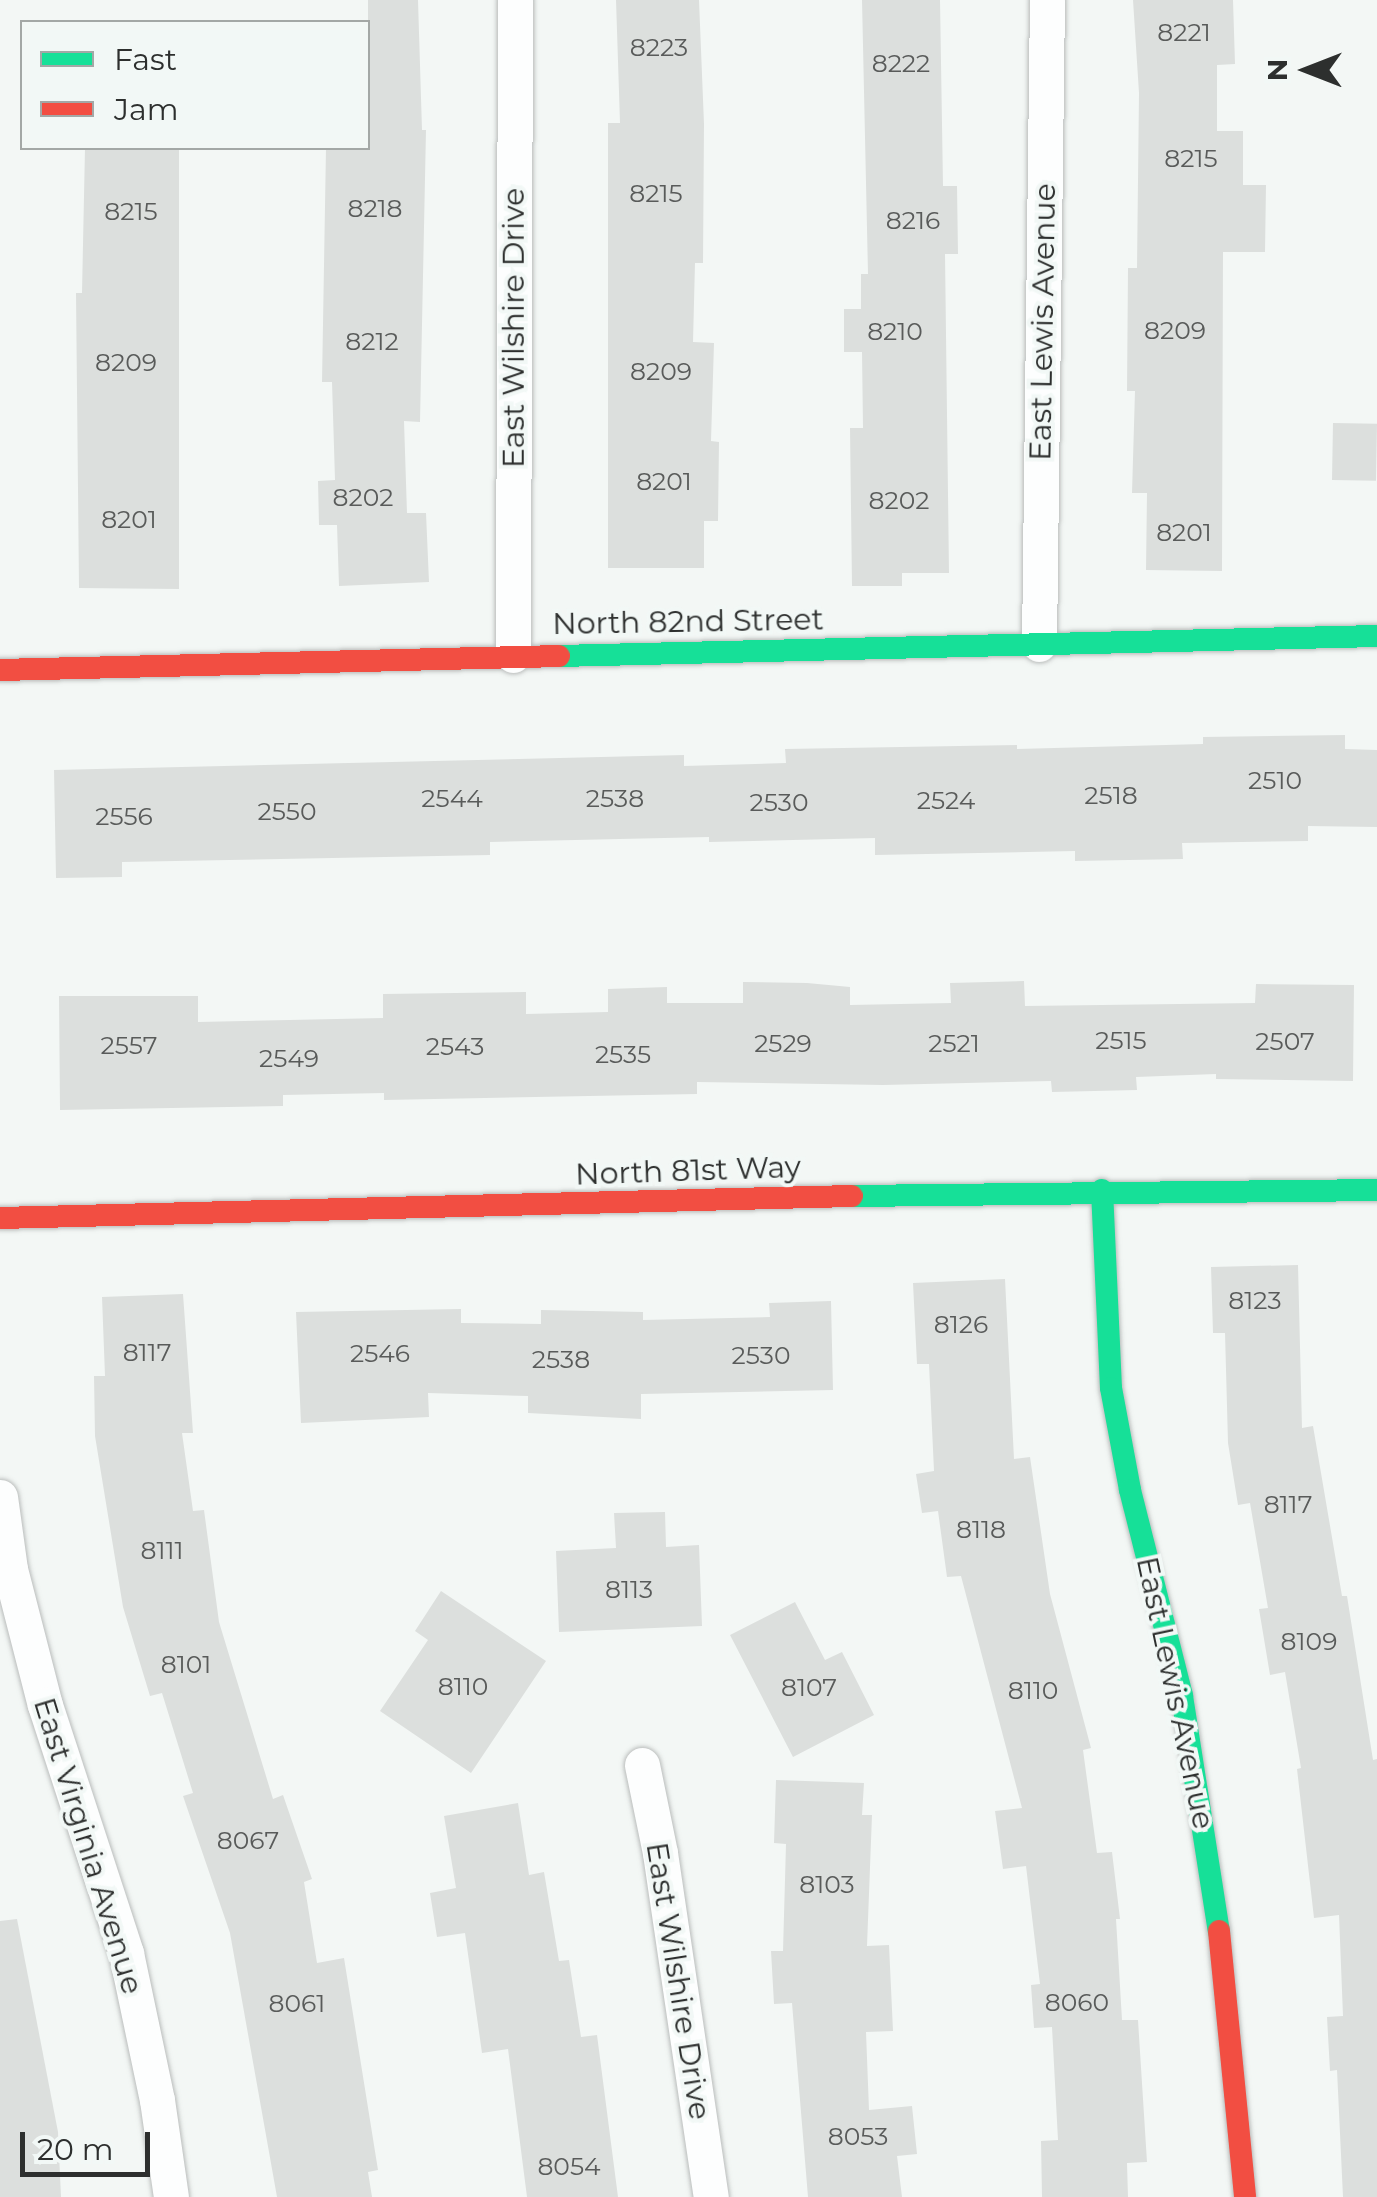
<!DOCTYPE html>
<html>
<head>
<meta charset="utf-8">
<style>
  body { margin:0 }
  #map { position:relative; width:1377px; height:2197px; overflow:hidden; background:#f3f7f5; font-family:Montserrat,sans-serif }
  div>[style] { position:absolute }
  .building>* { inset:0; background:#dcdfdd; transform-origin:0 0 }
  .roads { filter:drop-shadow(0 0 2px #babdbc) drop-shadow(0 0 2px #babdbc) }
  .street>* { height:35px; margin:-17.5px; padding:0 17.5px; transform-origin:17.5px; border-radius:17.5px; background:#fdfefe }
  .fast>* { height:22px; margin:-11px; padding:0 11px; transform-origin:11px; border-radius:11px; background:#16e098 }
  .jam>* { height:22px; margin:-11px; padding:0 11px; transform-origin:11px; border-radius:11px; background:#f24e42 }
  span { translate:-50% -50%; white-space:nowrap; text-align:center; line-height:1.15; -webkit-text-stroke:8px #f2f8f6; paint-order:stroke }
  .number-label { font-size:25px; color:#595b5a }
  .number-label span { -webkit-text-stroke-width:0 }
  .street-label { font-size:30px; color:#2d2f2e }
  .legend { position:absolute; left:20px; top:20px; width:350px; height:130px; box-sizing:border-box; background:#f2f8f6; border:2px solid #a3a8a6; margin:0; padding:12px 18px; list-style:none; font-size:30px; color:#2d2f2e }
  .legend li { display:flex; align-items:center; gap:20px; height:50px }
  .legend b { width:50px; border:2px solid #a3a8a6 }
  .north { position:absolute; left:1257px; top:20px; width:100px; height:100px; -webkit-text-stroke:8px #f2f8f6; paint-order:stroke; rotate:270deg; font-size:28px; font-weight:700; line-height:40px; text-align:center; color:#2d2f2e }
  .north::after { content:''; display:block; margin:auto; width:35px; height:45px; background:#2d2f2e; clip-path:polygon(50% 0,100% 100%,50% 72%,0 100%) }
  .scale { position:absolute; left:20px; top:2132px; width:130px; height:45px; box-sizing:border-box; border:5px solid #2d2f2e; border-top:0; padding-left:12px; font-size:30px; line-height:35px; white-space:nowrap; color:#2d2f2e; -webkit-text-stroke:8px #f2f8f6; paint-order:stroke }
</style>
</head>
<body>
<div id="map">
  <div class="building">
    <div style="clip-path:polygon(368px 0,418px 0,422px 130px,426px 130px,420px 422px,404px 421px,407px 513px,426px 513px,429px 582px,339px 586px,337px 525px,319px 525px,318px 481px,335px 480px,332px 382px,322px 382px,326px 148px,368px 148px)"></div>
    <div style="clip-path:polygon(616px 0,699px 0,704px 124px,703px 263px,695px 263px,693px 342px,714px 343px,711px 441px,719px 442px,718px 521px,704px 521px,704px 568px,608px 568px,608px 123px,620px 123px)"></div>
    <div style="clip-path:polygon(862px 0,940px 0,943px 186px,957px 186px,958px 254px,945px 254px,949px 573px,902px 573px,902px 586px,852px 586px,850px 428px,863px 428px,862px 352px,844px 352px,844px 309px,861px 309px,861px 274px,868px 274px)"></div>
    <div style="clip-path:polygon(1133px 0,1233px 0,1235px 64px,1217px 65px,1217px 131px,1243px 131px,1243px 185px,1266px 185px,1265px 252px,1223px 252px,1222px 571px,1146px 570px,1147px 493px,1132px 493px,1135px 391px,1127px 391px,1128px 268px,1137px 268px,1139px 93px)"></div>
    <div style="clip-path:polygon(85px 148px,179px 148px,179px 589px,79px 588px,76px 293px,82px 293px)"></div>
    <div style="left:1333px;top:423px;width:44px;height:57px;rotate:1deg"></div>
    <div style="clip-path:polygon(1345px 735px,1345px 749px,1377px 750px,1377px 827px,1308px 826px,1308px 841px,1182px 843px,1183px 859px,1075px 861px,1075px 851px,875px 855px,875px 838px,709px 842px,709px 837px,490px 842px,490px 855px,122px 862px,122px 877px,56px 878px,54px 770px,684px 755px,684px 766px,786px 763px,785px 749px,1017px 745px,1017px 749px,1203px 744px,1203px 737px)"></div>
    <div style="clip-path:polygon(1024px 981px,1025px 1006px,1255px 1003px,1256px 984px,1354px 985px,1353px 1081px,1216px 1079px,1216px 1074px,1136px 1077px,1137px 1090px,1052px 1092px,1051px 1081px,883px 1085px,697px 1082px,697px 1094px,384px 1100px,384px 1093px,283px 1095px,283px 1106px,60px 1110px,59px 996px,198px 996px,198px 1022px,383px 1018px,383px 994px,526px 992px,526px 1014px,608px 1012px,608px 989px,667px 987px,667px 1003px,743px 1003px,743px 982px,807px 983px,850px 987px,850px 1005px,951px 1003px,950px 983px)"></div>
    <div style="clip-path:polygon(1298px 1265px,1302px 1428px,1313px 1426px,1342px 1596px,1347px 1596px,1373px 1760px,1377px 1759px,1377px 2197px,1343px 2197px,1337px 2070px,1330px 2071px,1327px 2017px,1343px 2016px,1339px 1915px,1314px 1918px,1297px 1769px,1301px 1768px,1285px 1672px,1270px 1675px,1259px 1609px,1268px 1608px,1250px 1503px,1238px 1505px,1228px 1443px,1225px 1333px,1213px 1333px,1211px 1267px)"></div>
    <div style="clip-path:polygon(1005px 1279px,1014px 1459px,1030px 1457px,1050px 1594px,1091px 1748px,1083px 1750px,1097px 1853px,1112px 1852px,1120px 1919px,1116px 1919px,1122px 2020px,1138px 2020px,1147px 2162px,1127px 2163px,1128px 2197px,1042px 2197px,1041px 2141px,1058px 2140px,1052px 2027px,1034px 2028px,1031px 1985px,1040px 1984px,1026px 1866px,1003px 1869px,995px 1811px,1022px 1808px,961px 1576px,947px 1577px,938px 1511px,922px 1513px,916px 1474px,934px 1471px,929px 1364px,917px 1364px,913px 1283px)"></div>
    <div style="clip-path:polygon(183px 1294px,193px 1433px,182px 1433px,193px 1511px,204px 1510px,219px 1622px,273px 1799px,283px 1795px,312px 1879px,304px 1882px,317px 1963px,344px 1958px,378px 2170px,368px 2172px,372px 2197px,277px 2197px,230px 1933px,183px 1796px,193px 1793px,162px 1693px,150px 1696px,123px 1607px,95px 1436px,94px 1376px,105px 1376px,102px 1297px)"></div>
    <div style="clip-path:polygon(831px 1301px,833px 1390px,641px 1394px,641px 1419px,528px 1413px,528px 1396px,428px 1393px,429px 1417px,301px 1423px,296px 1312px,461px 1309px,461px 1323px,541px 1324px,541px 1310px,643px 1312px,643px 1320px,770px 1317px,769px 1303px)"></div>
    <div style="clip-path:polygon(665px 1512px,666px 1547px,699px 1545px,702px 1626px,559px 1632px,556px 1551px,616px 1548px,614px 1513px)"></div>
    <div style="clip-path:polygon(441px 1591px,546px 1661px,471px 1773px,380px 1711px,428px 1640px,415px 1631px)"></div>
    <div style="clip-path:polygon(795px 1602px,825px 1660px,842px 1652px,874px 1715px,793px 1757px,730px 1635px)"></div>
    <div style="clip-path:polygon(776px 1780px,864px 1783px,862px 1815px,872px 1815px,867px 1946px,889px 1945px,893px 2031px,866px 2032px,869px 2110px,912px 2106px,917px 2154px,897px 2156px,902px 2197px,808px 2197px,792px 2003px,774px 2004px,771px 1951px,783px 1951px,786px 1844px,774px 1843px)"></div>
    <div style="clip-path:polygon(518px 1803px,529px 1875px,544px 1872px,559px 1961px,569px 1960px,581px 2037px,597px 2035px,618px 2197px,527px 2197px,508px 2049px,482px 2053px,465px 1933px,437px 1937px,430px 1893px,456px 1888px,444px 1816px)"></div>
    <div style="clip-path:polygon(17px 1919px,58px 2132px,61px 2197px,0 2197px,0 1921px)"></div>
  </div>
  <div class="roads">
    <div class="street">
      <div style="left:1039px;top:644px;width:644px;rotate:-89.29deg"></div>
      <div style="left:513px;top:655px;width:655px;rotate:-89.83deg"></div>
      <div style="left:0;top:1497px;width:73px;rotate:82.1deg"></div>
      <div style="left:10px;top:1569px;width:140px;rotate:75.6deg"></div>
      <div style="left:45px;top:1705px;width:261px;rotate:71.9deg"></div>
      <div style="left:126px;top:1953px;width:150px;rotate:78.1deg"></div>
      <div style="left:157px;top:2100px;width:98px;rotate:81.8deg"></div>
      <div style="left:642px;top:1765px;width:90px;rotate:78.4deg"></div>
      <div style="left:660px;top:1853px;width:348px;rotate:81.6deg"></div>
    </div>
    <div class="fast">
      <div style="left:559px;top:656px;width:818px;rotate:-1.4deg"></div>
      <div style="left:1102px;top:1190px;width:198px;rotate:87.4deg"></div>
      <div style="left:1111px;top:1388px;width:104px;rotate:79.4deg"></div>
      <div style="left:1130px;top:1490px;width:212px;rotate:75.8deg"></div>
      <div style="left:1182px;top:1696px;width:238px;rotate:81.1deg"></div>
      <div style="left:852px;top:1196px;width:525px;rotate:-0.65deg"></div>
    </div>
    <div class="jam">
      <div style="left:0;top:670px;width:559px;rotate:-1.43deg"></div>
      <div style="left:0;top:1218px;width:852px;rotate:-1.48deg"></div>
      <div style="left:1219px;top:1931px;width:267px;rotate:84.4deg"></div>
    </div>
  </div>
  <div class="number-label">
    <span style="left:1184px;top:32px">8221</span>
    <span style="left:659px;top:47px">8223</span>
    <span style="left:901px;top:63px">8222</span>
    <span style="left:1191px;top:158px">8215</span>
    <span style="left:656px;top:193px">8215</span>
    <span style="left:375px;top:208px">8218</span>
    <span style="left:131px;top:211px">8215</span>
    <span style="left:913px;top:220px">8216</span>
    <span style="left:1175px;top:330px">8209</span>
    <span style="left:895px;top:331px">8210</span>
    <span style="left:372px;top:341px">8212</span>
    <span style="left:126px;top:362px">8209</span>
    <span style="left:661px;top:371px">8209</span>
    <span style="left:664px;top:481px">8201</span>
    <span style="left:363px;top:497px">8202</span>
    <span style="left:899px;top:500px">8202</span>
    <span style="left:129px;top:519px">8201</span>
    <span style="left:1184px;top:532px">8201</span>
    <span style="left:1275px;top:780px">2510</span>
    <span style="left:1111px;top:795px">2518</span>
    <span style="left:452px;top:798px">2544</span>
    <span style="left:615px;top:798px">2538</span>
    <span style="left:946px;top:800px">2524</span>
    <span style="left:779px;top:802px">2530</span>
    <span style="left:287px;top:811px">2550</span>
    <span style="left:124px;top:816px">2556</span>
    <span style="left:1121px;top:1040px">2515</span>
    <span style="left:1285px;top:1041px">2507</span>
    <span style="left:783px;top:1043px">2529</span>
    <span style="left:954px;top:1043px">2521</span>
    <span style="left:129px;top:1045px">2557</span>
    <span style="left:455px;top:1046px">2543</span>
    <span style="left:623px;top:1054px">2535</span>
    <span style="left:289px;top:1058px">2549</span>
    <span style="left:1255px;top:1300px">8123</span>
    <span style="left:961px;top:1324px">8126</span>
    <span style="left:147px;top:1352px">8117</span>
    <span style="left:380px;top:1353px">2546</span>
    <span style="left:761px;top:1355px">2530</span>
    <span style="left:561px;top:1359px">2538</span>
    <span style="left:1288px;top:1504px">8117</span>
    <span style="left:981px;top:1529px">8118</span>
    <span style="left:162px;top:1550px">8111</span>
    <span style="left:629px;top:1589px">8113</span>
    <span style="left:1309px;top:1641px">8109</span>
    <span style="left:186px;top:1664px">8101</span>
    <span style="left:463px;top:1686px">8110</span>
    <span style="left:809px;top:1687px">8107</span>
    <span style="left:1033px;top:1690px">8110</span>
    <span style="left:248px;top:1840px">8067</span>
    <span style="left:827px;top:1884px">8103</span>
    <span style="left:1077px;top:2002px">8060</span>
    <span style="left:297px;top:2003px">8061</span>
    <span style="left:858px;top:2136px">8053</span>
    <span style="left:569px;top:2166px">8054</span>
  </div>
  <div class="street-label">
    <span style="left:1043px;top:322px;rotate:-89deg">East Lewis Avenue</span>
    <span style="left:514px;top:328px;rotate:-90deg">East Wilshire Drive</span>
    <span style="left:688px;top:622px;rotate:-1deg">North 82nd Street</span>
    <span style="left:688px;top:1171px;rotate:-2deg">North 81st Way</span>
    <span style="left:1175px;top:1693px;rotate:78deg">East Lewis Avenue</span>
    <span style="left:88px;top:1846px;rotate:73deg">East Virginia Avenue</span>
    <span style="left:678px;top:1981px;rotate:81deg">East Wilshire Drive</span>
  </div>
  <ul class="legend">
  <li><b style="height:12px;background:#16e098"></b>Fast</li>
  <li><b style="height:12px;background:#f24e42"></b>Jam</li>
  </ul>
  <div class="north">N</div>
  <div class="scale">20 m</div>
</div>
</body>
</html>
